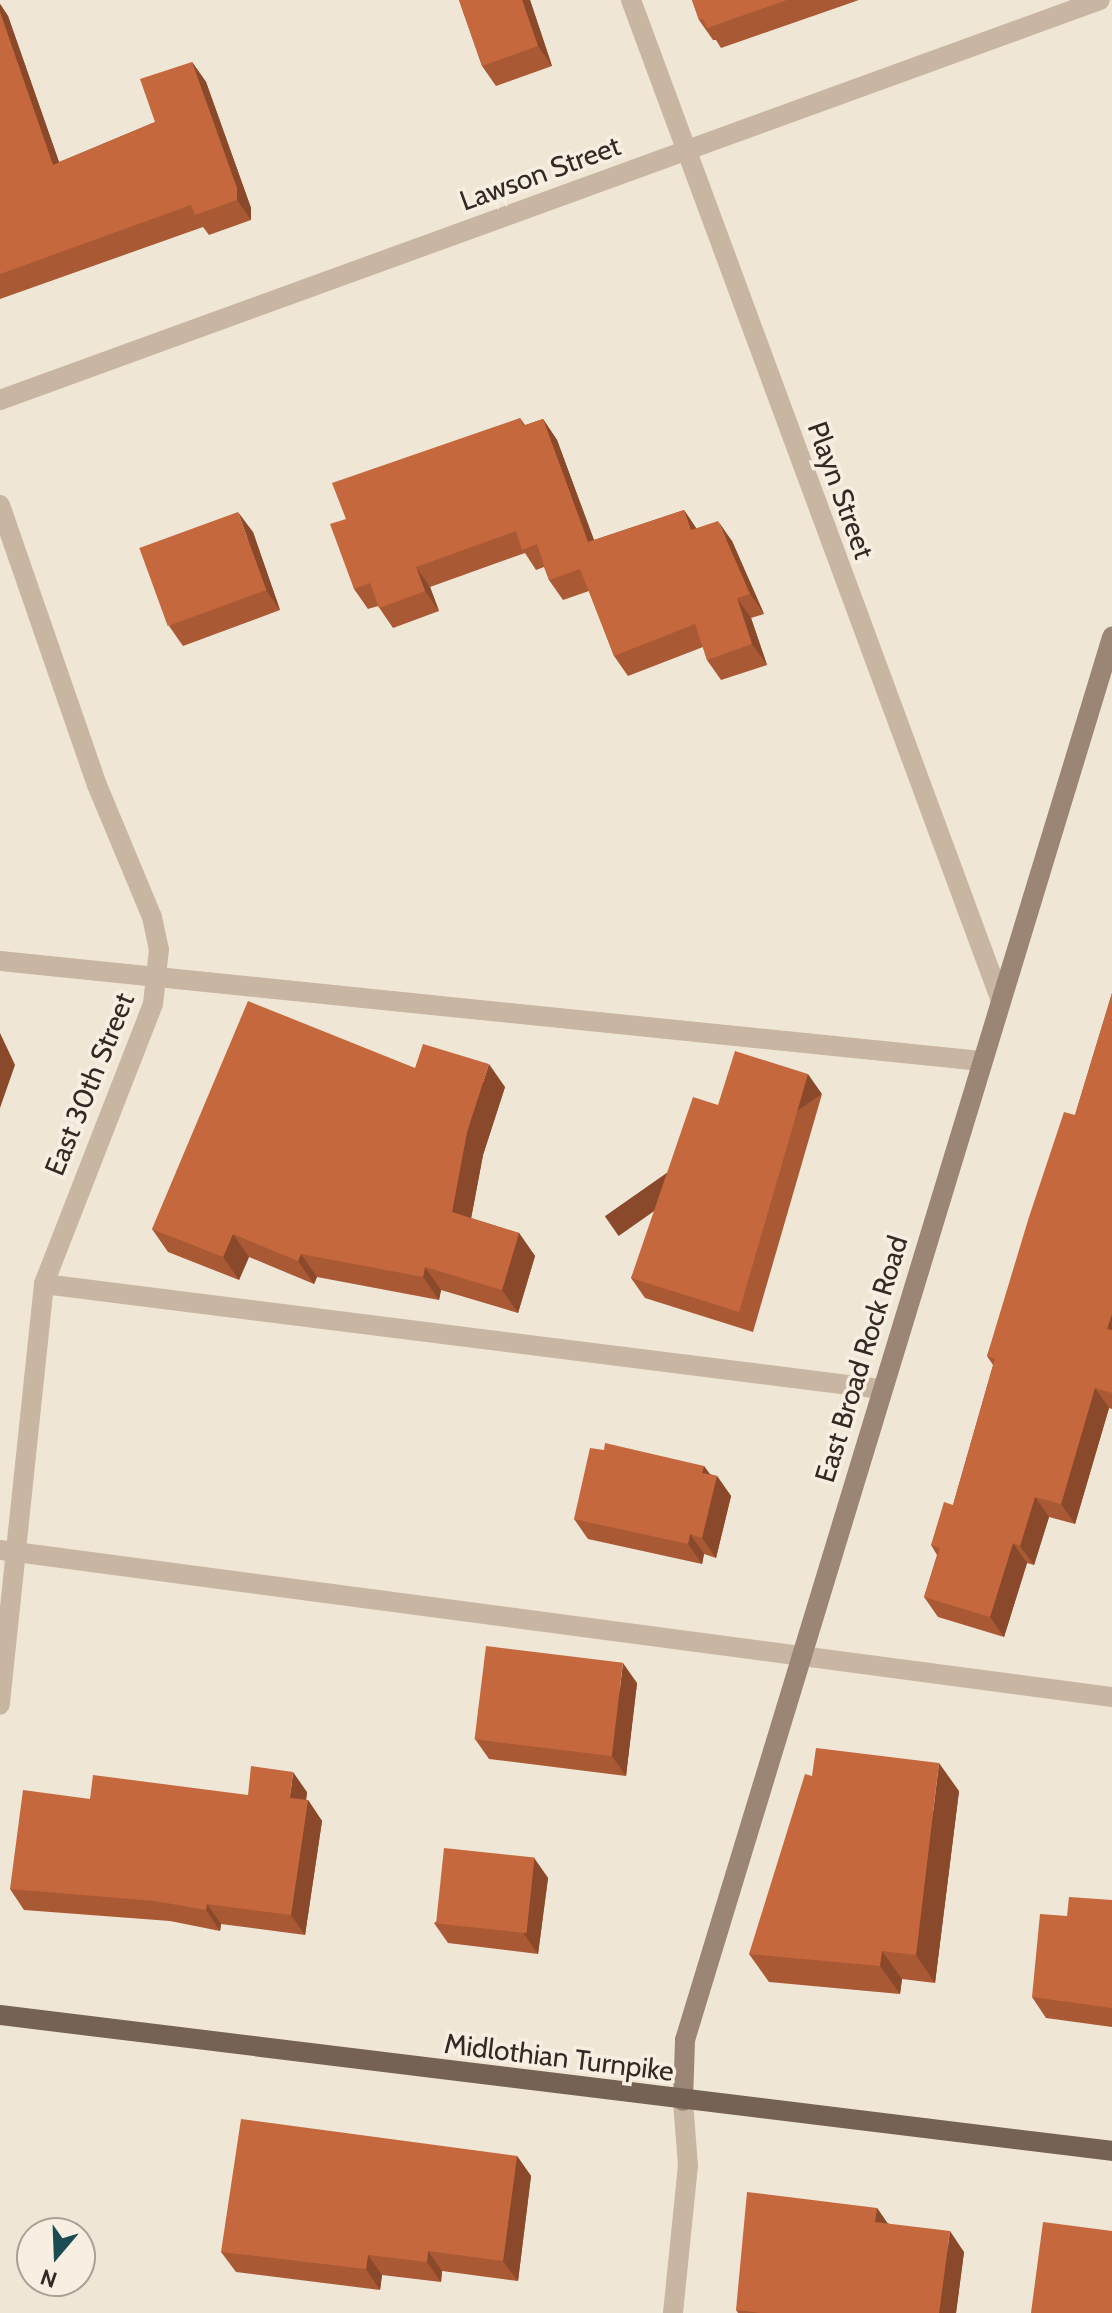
<!DOCTYPE html>
<html>
<head>
<meta charset="utf-8">
<style>
  body { margin:0 }
  #map { position:relative; width:1112px; height:2313px; overflow:hidden; background:#f0e6d6; font-family:Cabin,sans-serif }
  div>[style] { position:absolute }
  .service>* { height:20px; margin:-10px; padding:0 10px; transform-origin:10px; border-radius:10px; background:#c8b6a2 }
  .minor>* { height:20px; margin:-10px; padding:0 10px; transform-origin:10px; border-radius:10px; background:#c8b6a2 }
  .tertiary>* { height:20px; margin:-10px; padding:0 10px; transform-origin:10px; border-radius:10px; background:#c8b6a2 }
  .secondary>* { height:20px; margin:-10px; padding:0 10px; transform-origin:10px; border-radius:10px; background:#9b8574 }
  .primary>* { height:20px; margin:-10px; padding:0 10px; transform-origin:10px; border-radius:10px; background:#756255 }
  .wall>* { inset:0; background:#aa5935 }
  .shaded-wall>* { inset:0; background:#8b492b; transform-origin:0 0 }
  .building>* { inset:0; background:#c6683e; transform-origin:0 0 }
  span { translate:-50% -50%; white-space:nowrap; text-align:center; line-height:1.15; -webkit-text-stroke:7px #f8efe2; paint-order:stroke }
  .street-label { font-size:28px; color:#332a25 }
  .north { position:absolute; left:16px; top:2217px; width:80px; height:80px; box-sizing:border-box; background:#f8efe2; border:2px solid #a9a096; border-radius:50%; rotate:199deg; font-size:22px; font-weight:700; line-height:32px; text-align:center; color:#332a25 }
  .north::after { content:''; display:block; margin:auto; width:28px; height:36px; background:#1b4c54; clip-path:polygon(50% 0,100% 100%,50% 72%,0 100%) }
</style>
</head>
<body>
<div id="map">
  <div class="service">
    <div style="left:0;top:961px;width:986px;rotate:5.82deg"></div>
    <div style="left:44px;top:1284px;width:844px;rotate:7.15deg"></div>
    <div style="left:0;top:1550px;width:1122px;rotate:7.53deg"></div>
  </div>
  <div class="minor">
    <div style="left:631px;top:0;width:1064px;rotate:69.71deg"></div>
    <div style="left:0;top:400px;width:1170px;rotate:-19.98deg"></div>
    <div style="left:0;top:505px;width:296px;rotate:70.9deg"></div>
    <div style="left:97px;top:785px;width:143px;rotate:67.4deg"></div>
    <div style="left:152px;top:917px;width:33px;rotate:78deg"></div>
    <div style="left:159px;top:949px;width:55px;rotate:96.2deg"></div>
    <div style="left:153px;top:1004px;width:300px;rotate:111.3deg"></div>
    <div style="left:44px;top:1284px;width:423px;rotate:96deg"></div>
  </div>
  <div class="tertiary">
    <div style="left:673px;top:2313px;width:148px;rotate:-84.2deg"></div>
    <div style="left:688px;top:2166px;width:65px;rotate:-94.4deg"></div>
  </div>
  <div class="secondary">
    <div style="left:683px;top:2101px;width:61px;rotate:-88.1deg"></div>
    <div style="left:685px;top:2040px;width:1467px;rotate:-73.07deg"></div>
  </div>
  <div class="primary">
    <div style="left:0;top:2015px;width:1120px;rotate:6.97deg"></div>
  </div>
  <div class="wall">
    <div style="clip-path:polygon(459px 0,530px 0,552px 66px,496px 86px,482px 66px)"></div>
    <div style="clip-path:polygon(692px 0,859px 0,721px 48px,716px 40px,713px 40px,699px 20px)"></div>
    <div style="clip-path:polygon(0 4px,8px 16px,59px 162px,155px 122px,192px 62px,206px 82px,251px 208px,251px 220px,209px 235px,203px 227px,0 299px)"></div>
    <div style="clip-path:polygon(520px 418px,525px 425px,543px 419px,557px 440px,594px 540px,684px 510px,696px 528px,732px 541px,764px 614px,751px 618px,767px 665px,721px 680px,707px 660px,703px 647px,628px 676px,614px 656px,589px 591px,563px 600px,549px 580px,544px 567px,536px 570px,525px 553px,430px 587px,439px 611px,393px 628px,378px 606px,368px 609px,354px 589px,346px 519px)"></div>
    <div style="clip-path:polygon(253px 532px,280px 610px,183px 646px,169px 626px)"></div>
    <div style="clip-path:polygon(1112px 993px,1112px 1409px,1109px 1408px,1075px 1524px,1049px 1517px,1034px 1565px,1027px 1563px,1004px 1637px,938px 1617px,924px 1597px,937px 1555px,931px 1545px,953px 1505px,993px 1365px,987px 1356px,1075px 1115px)"></div>
    <div style="clip-path:polygon(415px 1068px,505px 1087px,483px 1155px,471px 1218px,519px 1233px,535px 1256px,518px 1313px,441px 1290px,439px 1300px,317px 1277px,314px 1284px,249px 1257px,239px 1280px,168px 1252px,152px 1229px)"></div>
    <div style="clip-path:polygon(822px 1094px,753px 1332px,645px 1298px,631px 1278px,718px 1105px)"></div>
    <div style="clip-path:polygon(704px 1466px,710px 1474px,717px 1476px,731px 1496px,716px 1558px,704px 1554px,702px 1564px,588px 1539px,574px 1519px)"></div>
    <div style="clip-path:polygon(637px 1683px,626px 1776px,489px 1759px,475px 1739px)"></div>
    <div style="clip-path:polygon(959px 1791px,935px 1983px,902px 1979px,900px 1994px,769px 1982px,749px 1954px)"></div>
    <div style="clip-path:polygon(307px 1792px,306px 1800px,308px 1800px,322px 1821px,305px 1935px,221px 1924px,220px 1931px,170px 1921px,24px 1910px,10px 1889px,90px 1799px,248px 1795px)"></div>
    <div style="clip-path:polygon(534px 1858px,548px 1878px,538px 1954px,448px 1943px,434px 1923px)"></div>
    <div style="clip-path:polygon(1112px 1900px,1112px 2027px,1046px 2018px,1032px 1997px,1067px 1916px)"></div>
    <div style="clip-path:polygon(517px 2156px,531px 2176px,518px 2281px,442px 2271px,441px 2282px,382px 2275px,380px 2290px,236px 2272px,221px 2252px)"></div>
    <div style="clip-path:polygon(877px 2208px,887px 2223px,964px 2252px,956px 2313px,738px 2313px,736px 2310px)"></div>
  </div>
  <div class="shaded-wall">
    <div style="clip-path:polygon(522px 0,530px 0,552px 66px,538px 46px)"></div>
    <div style="clip-path:polygon(0 4px,8px 16px,67px 185px,53px 165px,0 12px)"></div>
    <div style="clip-path:polygon(192px 62px,206px 82px,251px 208px,251px 220px,237px 200px)"></div>
    <div style="clip-path:polygon(543px 419px,557px 440px,602px 562px,588px 542px)"></div>
    <div style="clip-path:polygon(684px 510px,698px 531px,691px 530px)"></div>
    <div style="clip-path:polygon(238px 512px,253px 532px,280px 610px,266px 590px)"></div>
    <div style="clip-path:polygon(718px 521px,732px 541px,764px 614px,750px 594px)"></div>
    <div style="clip-path:polygon(416px 567px,430px 587px,439px 611px,425px 591px)"></div>
    <div style="clip-path:polygon(737px 598px,751px 618px,767px 665px,752px 644px)"></div>
    <div style="clip-path:polygon(0 1033px,15px 1065px,0 1108px)"></div>
    <div style="clip-path:polygon(489px 1064px,505px 1087px,483px 1155px,468px 1235px,452px 1212px,467px 1132px)"></div>
    <div style="left:808px;top:1074px;width:24px;height:248px;rotate:55deg"></div>
    <div style="clip-path:polygon(519px 1233px,535px 1256px,518px 1313px,502px 1290px)"></div>
    <div style="clip-path:polygon(233px 1234px,249px 1257px,239px 1280px,223px 1257px)"></div>
    <div style="clip-path:polygon(301px 1254px,317px 1277px,314px 1284px,298px 1261px)"></div>
    <div style="clip-path:polygon(425px 1267px,441px 1290px,439px 1300px,423px 1277px)"></div>
    <div style="clip-path:polygon(1112px 1314px,1112px 1336px,1107px 1329px)"></div>
    <div style="clip-path:polygon(1095px 1388px,1109px 1408px,1075px 1524px,1061px 1504px)"></div>
    <div style="clip-path:polygon(704px 1466px,715px 1482px,717px 1476px,731px 1496px,716px 1558px,702px 1538px,702px 1473px)"></div>
    <div style="clip-path:polygon(1035px 1497px,1049px 1517px,1034px 1565px,1020px 1546px)"></div>
    <div style="clip-path:polygon(690px 1534px,704px 1554px,702px 1564px,688px 1544px)"></div>
    <div style="clip-path:polygon(1013px 1543px,1027px 1563px,1004px 1637px,990px 1617px)"></div>
    <div style="clip-path:polygon(623px 1663px,637px 1683px,626px 1776px,612px 1756px)"></div>
    <div style="clip-path:polygon(939px 1763px,959px 1791px,935px 1983px,916px 1955px)"></div>
    <div style="clip-path:polygon(293px 1772px,307px 1792px,304px 1819px,290px 1798px)"></div>
    <div style="clip-path:polygon(308px 1800px,322px 1821px,305px 1935px,291px 1915px)"></div>
    <div style="clip-path:polygon(534px 1858px,548px 1878px,538px 1954px,524px 1934px)"></div>
    <div style="clip-path:polygon(207px 1904px,221px 1924px,220px 1931px,206px 1910px)"></div>
    <div style="clip-path:polygon(882px 1951px,902px 1979px,900px 1994px,880px 1966px)"></div>
    <div style="clip-path:polygon(517px 2156px,531px 2176px,518px 2281px,503px 2261px)"></div>
    <div style="clip-path:polygon(877px 2208px,891px 2228px,875px 2222px)"></div>
    <div style="clip-path:polygon(950px 2231px,964px 2252px,956px 2313px,939px 2313px)"></div>
    <div style="clip-path:polygon(428px 2251px,442px 2271px,441px 2282px,427px 2262px)"></div>
    <div style="clip-path:polygon(368px 2255px,382px 2275px,380px 2290px,366px 2269px)"></div>
  </div>
  <div class="building">
    <div style="clip-path:polygon(459px 0,522px 0,538px 46px,482px 66px)"></div>
    <div style="clip-path:polygon(692px 0,787px 0,707px 28px,703px 19px,699px 20px)"></div>
    <div style="clip-path:polygon(0 12px,53px 165px,155px 122px,140px 79px,192px 62px,237px 188px,237px 200px,195px 215px,191px 205px,0 274px)"></div>
    <div style="clip-path:polygon(520px 418px,523px 426px,543px 419px,588px 542px,684px 510px,691px 530px,718px 521px,750px 594px,737px 598px,752px 644px,707px 660px,695px 624px,614px 656px,580px 569px,549px 580px,537px 544px,522px 550px,516px 531px,416px 567px,425px 591px,379px 608px,370px 583px,354px 589px,330px 524px,346px 519px,332px 483px)"></div>
    <div style="left:238px;top:512px;width:83px;height:105px;rotate:70deg"></div>
    <div style="clip-path:polygon(1112px 993px,1112px 1314px,1107px 1329px,1112px 1330px,1112px 1393px,1095px 1388px,1061px 1504px,1035px 1497px,1020px 1546px,1013px 1543px,990px 1617px,924px 1597px,940px 1548px,931px 1545px,944px 1502px,953px 1505px,995px 1359px,987px 1356px,1029px 1217px,1064px 1112px,1075px 1115px)"></div>
    <div style="clip-path:polygon(248px 1001px,415px 1068px,423px 1044px,489px 1064px,467px 1132px,452px 1212px,519px 1233px,502px 1290px,425px 1267px,423px 1277px,301px 1254px,298px 1261px,233px 1234px,223px 1257px,152px 1229px)"></div>
    <div style="clip-path:polygon(735px 1051px,808px 1074px,739px 1312px,631px 1278px,693px 1097px,718px 1105px)"></div>
    <div style="clip-path:polygon(605px 1443px,704px 1466px,702px 1473px,717px 1476px,702px 1538px,690px 1534px,688px 1544px,574px 1519px,590px 1448px,604px 1450px)"></div>
    <div style="left:486px;top:1646px;width:138px;height:94px;rotate:7deg"></div>
    <div style="clip-path:polygon(816px 1748px,939px 1763px,916px 1955px,882px 1951px,880px 1966px,749px 1954px,805px 1774px,812px 1776px)"></div>
    <div style="clip-path:polygon(251px 1766px,293px 1772px,290px 1798px,308px 1800px,291px 1915px,207px 1904px,206px 1910px,155px 1901px,10px 1889px,23px 1790px,90px 1799px,93px 1775px,248px 1795px)"></div>
    <div style="left:444px;top:1848px;width:91px;height:76px;rotate:6deg"></div>
    <div style="clip-path:polygon(1069px 1897px,1112px 1900px,1112px 2008px,1032px 1997px,1040px 1914px,1067px 1916px)"></div>
    <div style="clip-path:polygon(241px 2119px,517px 2156px,503px 2261px,428px 2251px,427px 2262px,368px 2255px,366px 2269px,221px 2252px)"></div>
    <div style="clip-path:polygon(747px 2192px,877px 2208px,875px 2222px,950px 2231px,939px 2313px,761px 2313px,736px 2310px)"></div>
    <div style="clip-path:polygon(1043px 2222px,1112px 2231px,1112px 2313px,1031px 2313px)"></div>
  </div>
  <div class="street-label">
    <span style="left:540px;top:173px;rotate:-20deg">Lawson Street</span>
    <span style="left:841px;top:490px;rotate:70deg">Playn Street</span>
    <span style="left:89px;top:1084px;rotate:-68deg">East 30th Street</span>
    <span style="left:861px;top:1359px;rotate:-73deg">East Broad Rock Road</span>
    <span style="left:559px;top:2057px;rotate:7deg">Midlothian Turnpike</span>
  </div>
  <div class="north">N</div>
</div>
</body>
</html>
